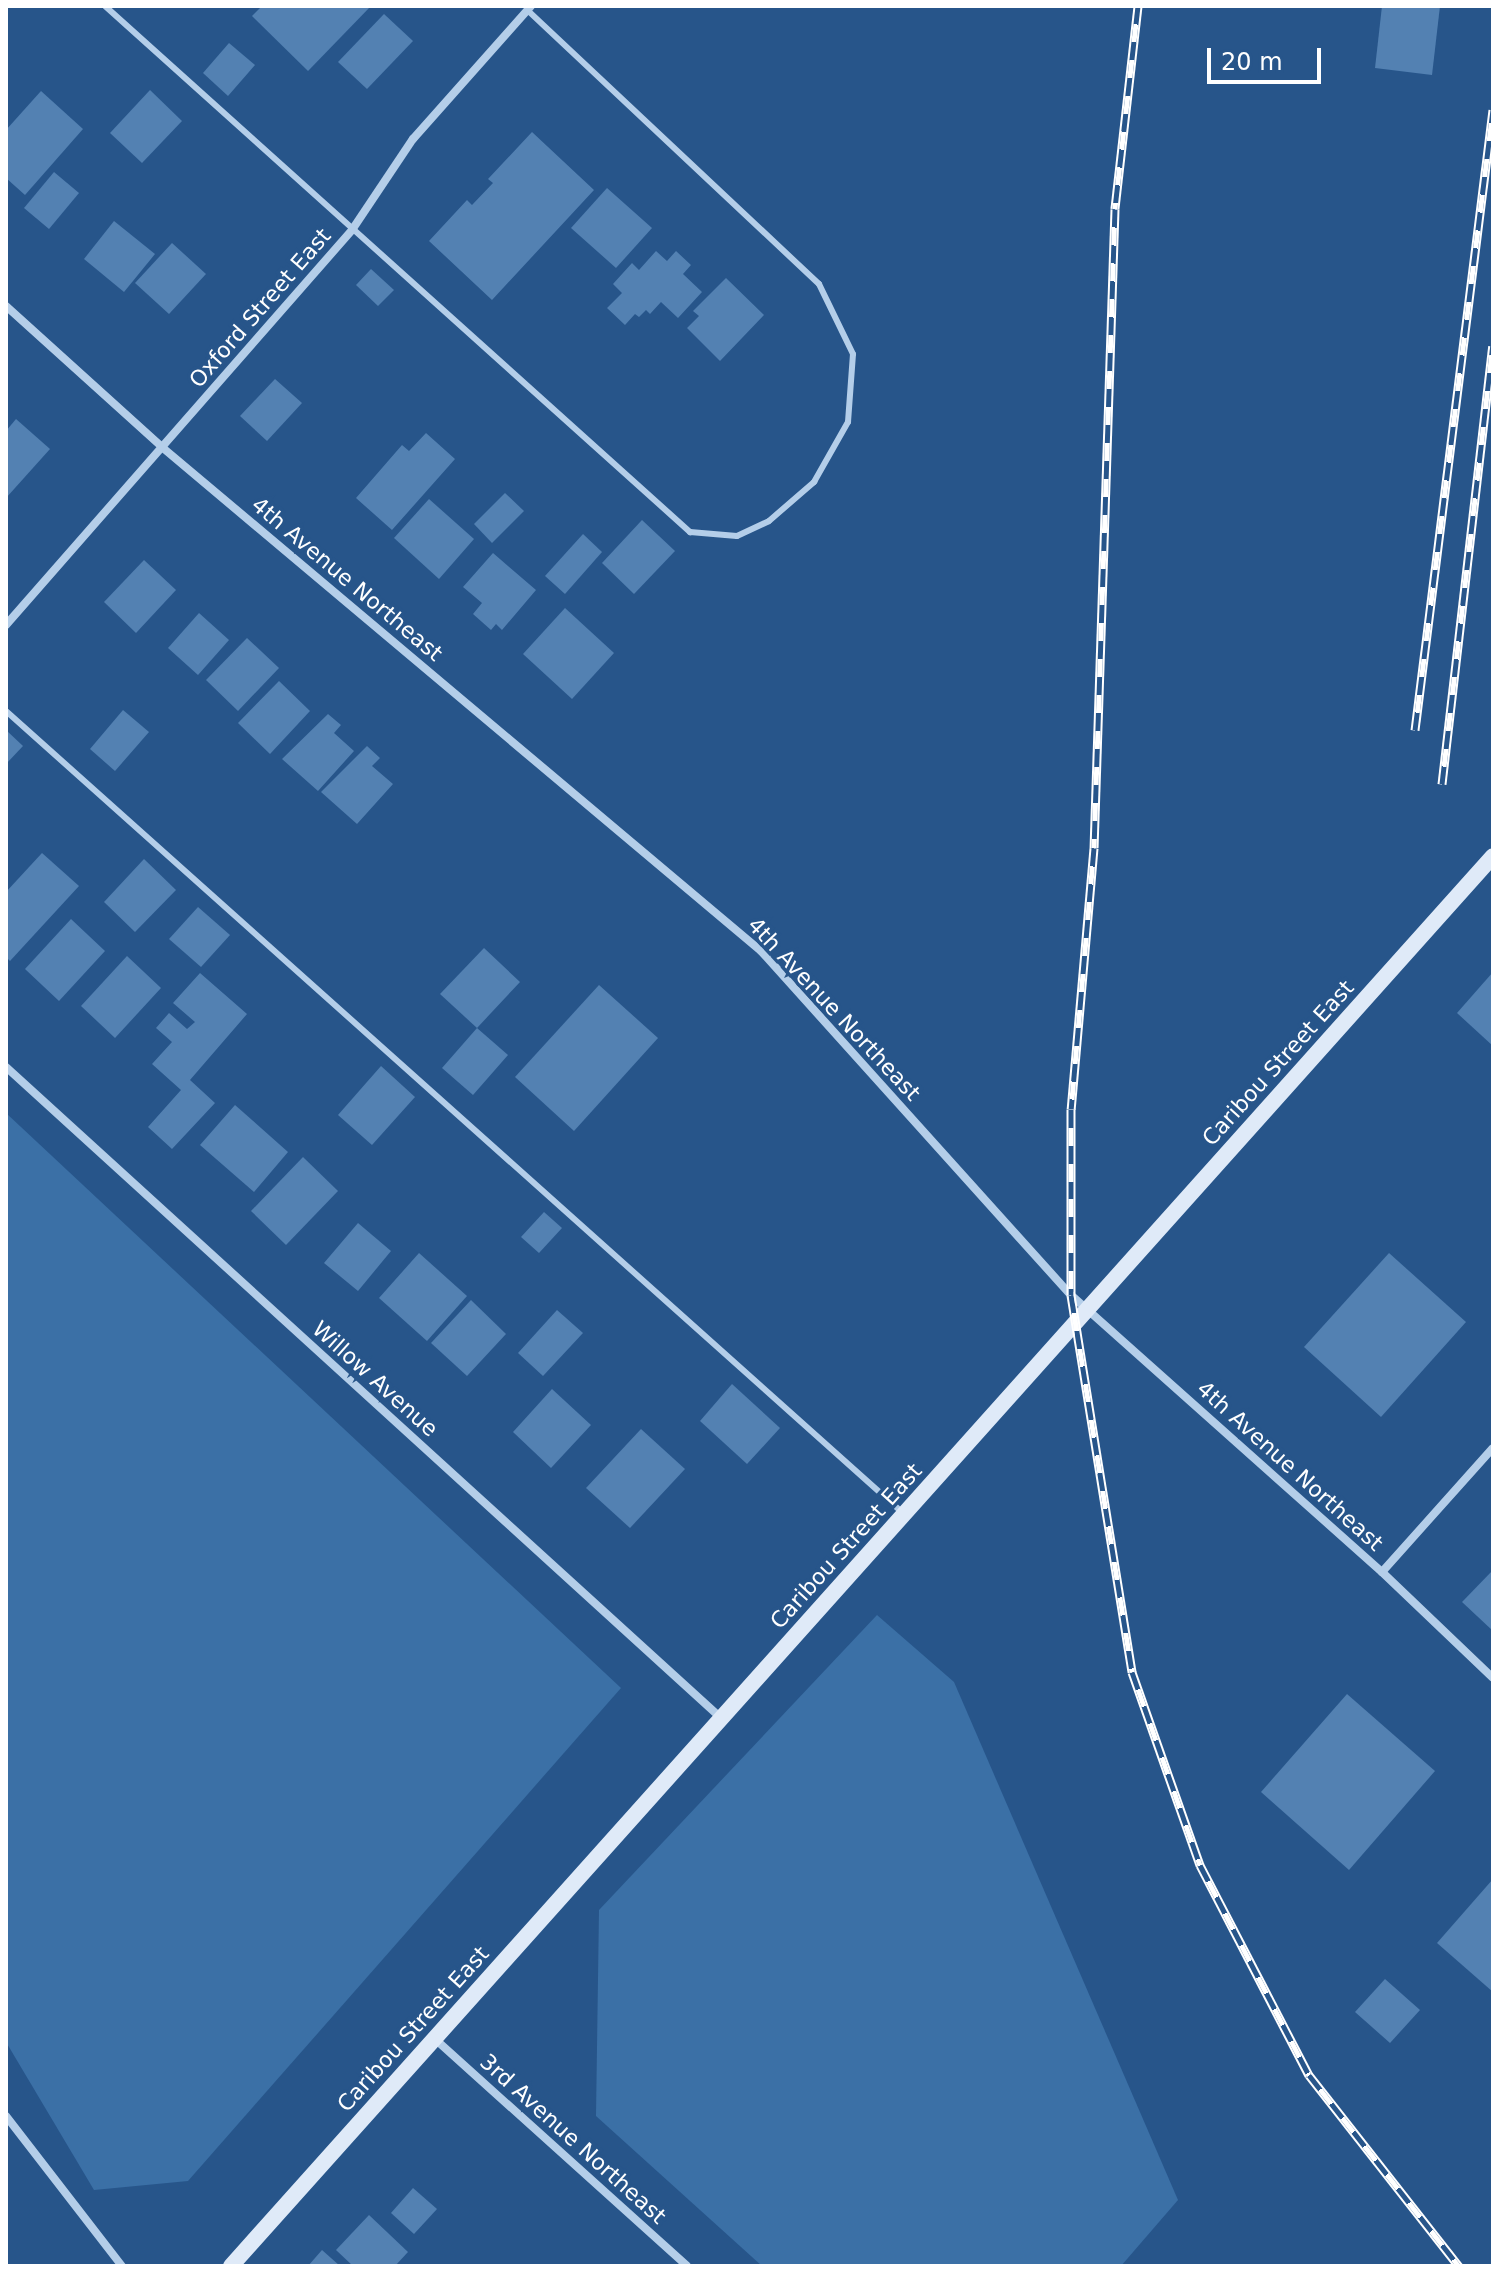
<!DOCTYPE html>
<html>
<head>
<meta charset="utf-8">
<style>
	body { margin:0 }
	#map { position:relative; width:1499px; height:2272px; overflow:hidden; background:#27558a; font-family:"DejaVu Sans",sans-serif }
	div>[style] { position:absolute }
	.green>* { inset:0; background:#3b70a6 }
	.building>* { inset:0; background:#5381b2 }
	.lane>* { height:6px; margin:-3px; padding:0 3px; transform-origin:3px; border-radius:3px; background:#b4cee9 }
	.street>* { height:8px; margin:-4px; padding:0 4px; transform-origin:4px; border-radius:4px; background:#b4cee9 }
	.secondary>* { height:16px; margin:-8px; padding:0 8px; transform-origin:8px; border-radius:8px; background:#dfeaf8 }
	.rail>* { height:9px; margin-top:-4.5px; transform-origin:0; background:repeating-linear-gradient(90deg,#27558a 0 18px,#fff 0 36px); box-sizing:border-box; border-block:2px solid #fff }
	span { translate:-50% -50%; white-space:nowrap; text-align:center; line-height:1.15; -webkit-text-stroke:7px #27558a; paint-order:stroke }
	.street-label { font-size:22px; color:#fff }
	.frame { position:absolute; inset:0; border:8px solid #fff; pointer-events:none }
	.scale { position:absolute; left:1207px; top:48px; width:114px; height:36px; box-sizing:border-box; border:4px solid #fff; border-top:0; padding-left:10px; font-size:24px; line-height:28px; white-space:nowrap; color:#fff; -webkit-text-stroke:6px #27558a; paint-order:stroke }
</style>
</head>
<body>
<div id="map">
	<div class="green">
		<div style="clip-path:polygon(6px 1113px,621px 1688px,188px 2181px,94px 2190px,6px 2042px)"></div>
		<div style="clip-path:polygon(877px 1615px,954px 1682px,1178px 2200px,1121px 2266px,762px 2266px,596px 2116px,599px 1910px)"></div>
	</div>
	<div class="building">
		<div style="clip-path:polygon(262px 6px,371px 6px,308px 71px,252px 16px)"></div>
		<div style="clip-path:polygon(1382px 6px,1440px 6px,1432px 75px,1375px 68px)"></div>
		<div style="clip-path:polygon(384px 14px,413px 41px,367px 89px,338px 62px)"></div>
		<div style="clip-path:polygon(229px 43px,255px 65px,228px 96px,203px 73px)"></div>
		<div style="clip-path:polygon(150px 90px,182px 121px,142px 163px,110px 133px)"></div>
		<div style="clip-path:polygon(41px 91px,83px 129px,25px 195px,6px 178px,6px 130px)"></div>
		<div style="clip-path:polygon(532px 132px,594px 190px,492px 300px,429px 241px,467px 200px,472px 205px,493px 183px,488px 179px)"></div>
		<div style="clip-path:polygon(54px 172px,79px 193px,49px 229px,24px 208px)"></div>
		<div style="clip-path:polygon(607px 188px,652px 228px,616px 268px,571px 228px)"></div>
		<div style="clip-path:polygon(114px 221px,155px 254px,124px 292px,84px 259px)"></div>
		<div style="clip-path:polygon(172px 243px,206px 274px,169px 314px,135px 283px)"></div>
		<div style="clip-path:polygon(656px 251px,667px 261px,676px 251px,691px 265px,683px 274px,702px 292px,678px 318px,661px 302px,650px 314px,646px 310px,639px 317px,635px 314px,625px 325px,607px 308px,622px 293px,613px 284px,632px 263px,639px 270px)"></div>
		<div style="clip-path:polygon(371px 269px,394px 290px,378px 306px,356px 285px)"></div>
		<div style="clip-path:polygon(726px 278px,764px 315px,720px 361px,687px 328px,699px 316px,693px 311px)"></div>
		<div style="clip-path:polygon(275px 379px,302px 403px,267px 441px,240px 416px)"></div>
		<div style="clip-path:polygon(16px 419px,50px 449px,6px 498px,6px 431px)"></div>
		<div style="clip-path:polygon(426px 433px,455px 459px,392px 530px,356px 498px,402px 445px,409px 451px)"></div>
		<div style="clip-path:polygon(505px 493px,524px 511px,492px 543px,474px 524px)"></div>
		<div style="clip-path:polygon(429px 499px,474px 539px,439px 579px,394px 538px)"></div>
		<div style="clip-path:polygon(642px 520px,675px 551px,634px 594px,602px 563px)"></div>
		<div style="clip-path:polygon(583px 534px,602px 552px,565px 594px,545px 576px)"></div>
		<div style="clip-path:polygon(493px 553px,536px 590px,502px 630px,496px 624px,491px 630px,473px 614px,482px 603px,463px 587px)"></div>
		<div style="clip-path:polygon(144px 560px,176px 590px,136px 633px,104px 602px)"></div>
		<div style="clip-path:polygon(565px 608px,614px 653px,572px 699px,523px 654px)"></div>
		<div style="clip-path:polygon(199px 613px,229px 640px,198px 675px,168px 648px)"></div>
		<div style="clip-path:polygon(247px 638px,279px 668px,238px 711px,206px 680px)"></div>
		<div style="clip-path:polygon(279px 681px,310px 711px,270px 754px,238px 723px)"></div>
		<div style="clip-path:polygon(123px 710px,149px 732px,115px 771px,90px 749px)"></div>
		<div style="clip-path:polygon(328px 714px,341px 725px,334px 733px,354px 751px,318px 791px,282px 759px)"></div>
		<div style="clip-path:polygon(6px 730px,23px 746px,6px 764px)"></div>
		<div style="clip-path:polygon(367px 746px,380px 758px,372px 766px,393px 784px,357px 824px,321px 792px)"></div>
		<div style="clip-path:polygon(42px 853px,79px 886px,10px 961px,6px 957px,6px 892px)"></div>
		<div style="clip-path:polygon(144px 859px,176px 890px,135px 932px,104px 902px)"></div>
		<div style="clip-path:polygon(198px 907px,230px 935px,201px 967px,169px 939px)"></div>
		<div style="clip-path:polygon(71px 919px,105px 951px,59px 1001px,25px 969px)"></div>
		<div style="clip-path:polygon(484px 948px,520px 982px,477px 1028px,440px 994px)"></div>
		<div style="clip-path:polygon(127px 956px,161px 988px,115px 1038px,81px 1006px)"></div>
		<div style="clip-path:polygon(1493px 972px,1493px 1046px,1457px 1013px)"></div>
		<div style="clip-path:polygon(200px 973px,247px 1014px,190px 1080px,215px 1103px,172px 1149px,148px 1127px,181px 1090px,152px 1064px,172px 1042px,156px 1028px,169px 1013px,187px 1029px,195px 1022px,173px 1003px)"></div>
		<div style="clip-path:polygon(599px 985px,658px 1038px,574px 1131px,515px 1077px)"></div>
		<div style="clip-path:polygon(477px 1028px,508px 1055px,473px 1095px,442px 1068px)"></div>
		<div style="clip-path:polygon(381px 1066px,415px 1097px,372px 1145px,338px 1115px)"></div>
		<div style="clip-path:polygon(235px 1105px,288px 1152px,254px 1192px,200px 1145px)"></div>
		<div style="clip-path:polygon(303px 1157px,338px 1191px,286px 1245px,251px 1211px)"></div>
		<div style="clip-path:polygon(544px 1212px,562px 1228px,539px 1253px,521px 1237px)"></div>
		<div style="clip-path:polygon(358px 1223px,391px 1251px,358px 1291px,324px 1263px)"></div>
		<div style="clip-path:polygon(419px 1253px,467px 1296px,427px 1341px,379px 1298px)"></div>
		<div style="clip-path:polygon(1389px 1253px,1466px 1322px,1381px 1417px,1304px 1347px)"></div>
		<div style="clip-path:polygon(471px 1300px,506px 1334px,467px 1376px,431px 1343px)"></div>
		<div style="clip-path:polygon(557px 1310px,583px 1333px,543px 1376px,518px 1353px)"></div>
		<div style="clip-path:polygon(732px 1384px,780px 1428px,747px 1464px,700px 1421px)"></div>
		<div style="clip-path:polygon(552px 1389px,591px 1425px,551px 1468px,513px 1432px)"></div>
		<div style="clip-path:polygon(641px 1429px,685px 1469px,630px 1528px,586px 1488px)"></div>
		<div style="clip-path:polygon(1493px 1570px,1493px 1631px,1462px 1602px)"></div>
		<div style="clip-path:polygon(1347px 1694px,1435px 1771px,1349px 1870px,1261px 1792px)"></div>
		<div style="clip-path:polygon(1493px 1879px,1493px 1992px,1437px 1943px)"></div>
		<div style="clip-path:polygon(1385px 1979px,1420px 2010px,1390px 2043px,1355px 2012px)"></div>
		<div style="clip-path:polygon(413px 2188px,437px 2209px,414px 2234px,391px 2213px)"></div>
		<div style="clip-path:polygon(369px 2215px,408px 2252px,395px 2266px,353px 2266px,336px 2250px)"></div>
		<div style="clip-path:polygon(322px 2250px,340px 2266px,308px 2266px)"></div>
	</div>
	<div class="lane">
		<div style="left:105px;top:6px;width:787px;rotate:41.96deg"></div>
		<div style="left:690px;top:532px;width:47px;rotate:4.9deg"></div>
		<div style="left:737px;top:536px;width:35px;rotate:-25deg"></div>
		<div style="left:769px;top:521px;width:60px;rotate:-40.9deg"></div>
		<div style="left:814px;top:482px;width:69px;rotate:-60.5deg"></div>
		<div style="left:848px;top:422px;width:68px;rotate:-85.8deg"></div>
		<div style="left:853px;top:354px;width:78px;rotate:-115.9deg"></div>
		<div style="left:819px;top:284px;width:400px;rotate:-136.8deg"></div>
		<div style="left:6px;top:711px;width:1205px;rotate:41.8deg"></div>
	</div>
	<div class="street">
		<div style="left:6px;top:306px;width:212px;rotate:42.1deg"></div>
		<div style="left:163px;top:448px;width:781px;rotate:40.07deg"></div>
		<div style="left:761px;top:951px;width:463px;rotate:48deg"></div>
		<div style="left:1071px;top:1295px;width:416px;rotate:41.7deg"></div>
		<div style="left:1382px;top:1572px;width:153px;rotate:43.7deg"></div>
		<div style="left:6px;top:625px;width:525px;rotate:-48.78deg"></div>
		<div style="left:352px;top:230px;width:110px;rotate:-56.2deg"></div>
		<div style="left:413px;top:139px;width:178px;rotate:-48.4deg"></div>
		<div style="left:6px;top:1067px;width:967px;rotate:42.32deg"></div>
		<div style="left:1382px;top:1572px;width:166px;rotate:-48.2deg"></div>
		<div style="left:435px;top:2039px;width:339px;rotate:42deg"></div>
		<div style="left:6px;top:2116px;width:190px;rotate:52.3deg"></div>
	</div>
	<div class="secondary">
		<div style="left:231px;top:2266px;width:1892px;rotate:-48.17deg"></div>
	</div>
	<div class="rail">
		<div style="left:1138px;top:6px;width:204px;rotate:96.5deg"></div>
		<div style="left:1115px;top:209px;width:639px;rotate:91.88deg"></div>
		<div style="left:1094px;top:848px;width:262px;rotate:95deg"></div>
		<div style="left:1071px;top:1109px;width:186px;rotate:90deg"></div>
		<div style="left:1071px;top:1295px;width:382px;rotate:80.8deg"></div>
		<div style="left:1132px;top:1672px;width:205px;rotate:70.6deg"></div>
		<div style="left:1200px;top:1865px;width:237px;rotate:62.6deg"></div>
		<div style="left:1309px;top:2075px;width:243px;rotate:51.9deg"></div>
		<div style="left:1415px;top:730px;width:625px;rotate:-82.83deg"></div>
		<div style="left:1442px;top:784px;width:441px;rotate:-83.4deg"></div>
	</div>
	<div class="street-label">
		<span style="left:260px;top:308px;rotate:-49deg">Oxford Street East</span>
		<span style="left:347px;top:579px;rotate:40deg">4th Avenue Northeast</span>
		<span style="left:834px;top:1009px;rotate:47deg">4th Avenue Northeast</span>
		<span style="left:1278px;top:1063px;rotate:-48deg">Caribou Street East</span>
		<span style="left:375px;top:1379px;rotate:42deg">Willow Avenue</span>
		<span style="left:1290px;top:1466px;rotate:42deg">4th Avenue Northeast</span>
		<span style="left:846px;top:1546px;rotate:-48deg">Caribou Street East</span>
		<span style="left:413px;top:2029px;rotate:-48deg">Caribou Street East</span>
		<span style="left:573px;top:2139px;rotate:42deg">3rd Avenue Northeast</span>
	</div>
	<div class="frame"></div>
	<div class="scale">20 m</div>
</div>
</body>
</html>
